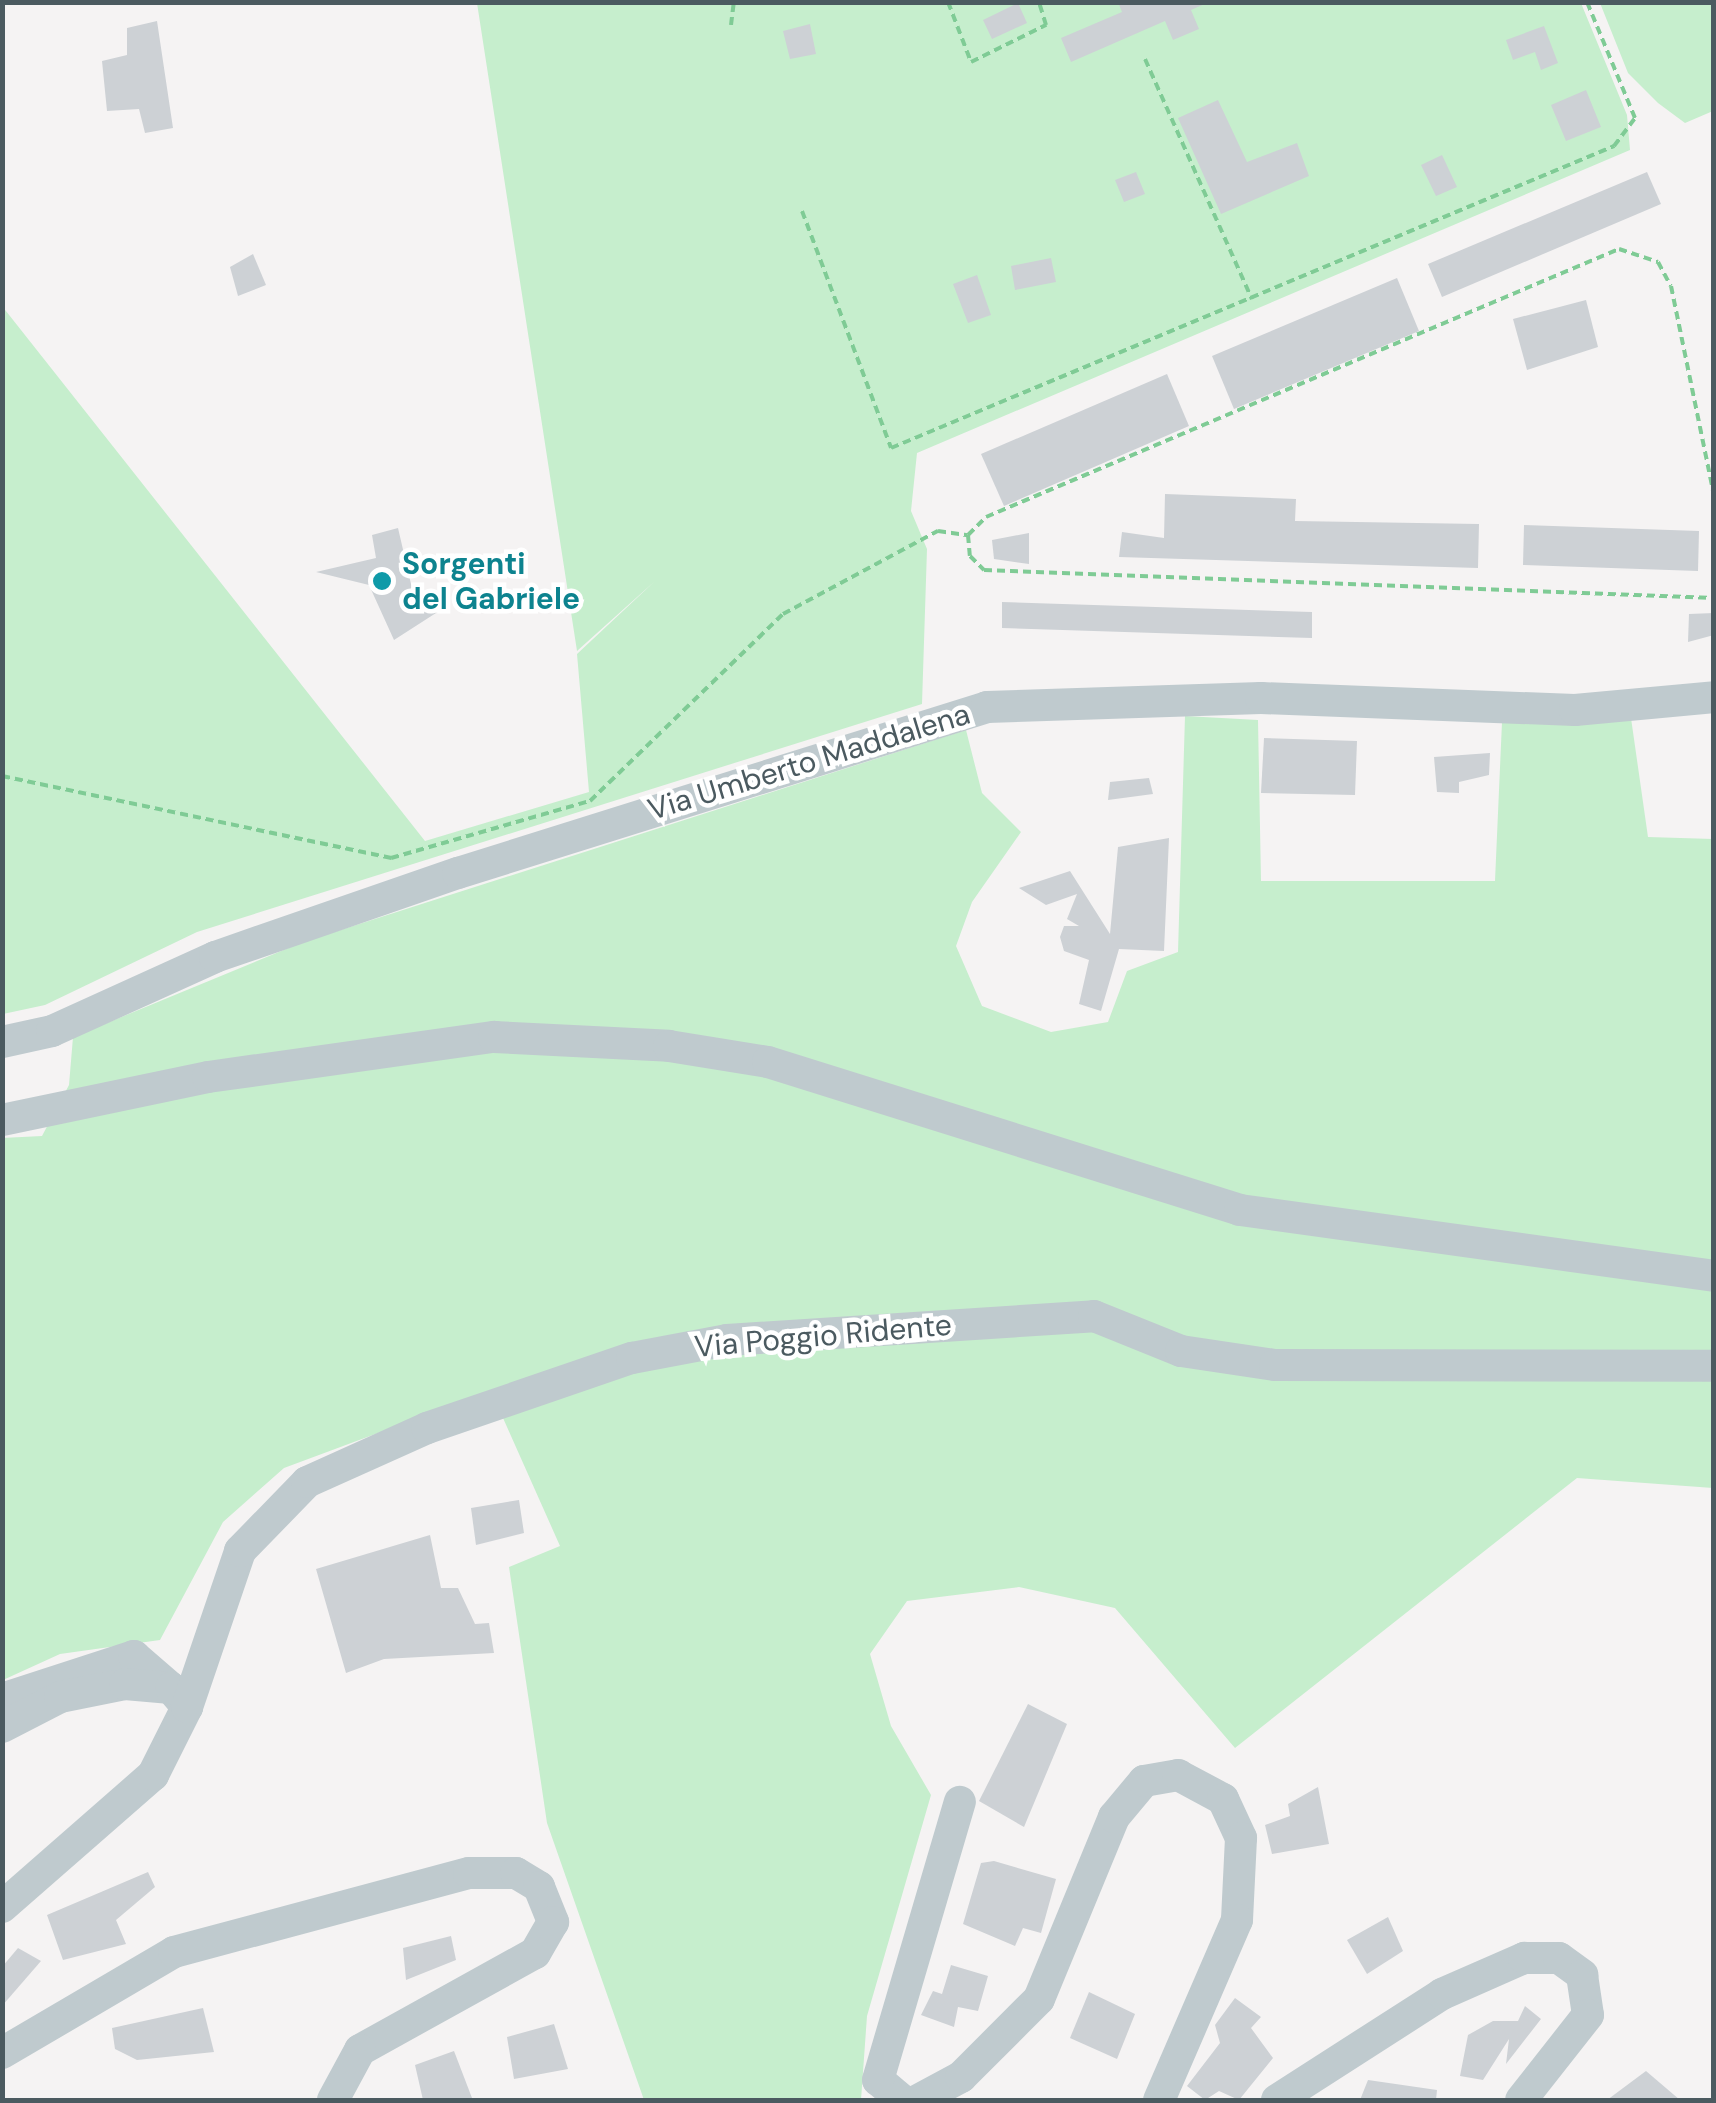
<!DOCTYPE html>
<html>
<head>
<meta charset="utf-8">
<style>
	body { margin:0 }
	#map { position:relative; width:1716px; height:2103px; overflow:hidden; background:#f5f3f3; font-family:"DM Sans",sans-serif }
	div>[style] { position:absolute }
	.green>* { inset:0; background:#c6eecd }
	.building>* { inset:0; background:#cdd1d5 }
	.path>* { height:4px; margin-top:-2px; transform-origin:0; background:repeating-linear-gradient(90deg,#7fcb95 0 8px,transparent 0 13px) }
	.minor>* { height:32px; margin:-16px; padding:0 16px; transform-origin:16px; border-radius:16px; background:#bfcace }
	.dots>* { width:28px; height:28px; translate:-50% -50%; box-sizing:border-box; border:5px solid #fff; border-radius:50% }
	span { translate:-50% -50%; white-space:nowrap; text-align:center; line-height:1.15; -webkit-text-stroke:9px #fff; paint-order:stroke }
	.culture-label { font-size:30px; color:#0d838f; font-weight:700 }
	.left { translate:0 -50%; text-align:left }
	.street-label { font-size:30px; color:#4b5a60 }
	.frame { position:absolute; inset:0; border:5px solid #4b5a60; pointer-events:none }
</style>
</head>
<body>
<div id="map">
	<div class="green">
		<div style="clip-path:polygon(477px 3px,1581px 3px,1627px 115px,1630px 150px,917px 453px,911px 511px,927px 549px,922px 704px,197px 932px,45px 1005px,3px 1014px,2px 306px,425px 841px,589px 792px,577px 654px,655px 581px,577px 651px)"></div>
		<div style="clip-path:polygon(1600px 3px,1713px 3px,1713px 111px,1685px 123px,1658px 103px,1628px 73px)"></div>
		<div style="clip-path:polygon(1185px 716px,1258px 720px,1261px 881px,1495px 881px,1502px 722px,1631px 718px,1648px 837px,1713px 839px,1713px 1488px,1577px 1478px,1235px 1748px,1115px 1608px,1019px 1587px,907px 1601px,870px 1654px,891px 1726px,931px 1795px,867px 2016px,861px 2100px,644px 2100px,547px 1823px,509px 1567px,560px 1546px,491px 1391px,284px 1468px,223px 1522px,160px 1640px,60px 1654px,3px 1680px,2px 1138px,42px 1136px,69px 1085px,73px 1037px,303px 942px,966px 730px,982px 793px,1021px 832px,972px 902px,956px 946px,982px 1006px,1051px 1032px,1108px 1022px,1127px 971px,1178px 952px)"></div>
	</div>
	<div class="building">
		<div style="clip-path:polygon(1118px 2px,1209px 2px,1191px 10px,1199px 29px,1173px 40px,1165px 21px,1071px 62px,1061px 38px,1122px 12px)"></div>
		<div style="clip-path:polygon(1018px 3px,1027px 23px,992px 39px,983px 20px)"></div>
		<div style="clip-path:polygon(157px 21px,173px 128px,145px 133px,139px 109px,107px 111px,102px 61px,127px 55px,127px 28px)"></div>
		<div style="clip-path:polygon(810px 24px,816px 54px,790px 59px,783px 31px)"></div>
		<div style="clip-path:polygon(1544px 26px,1558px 63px,1541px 70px,1535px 52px,1513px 60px,1506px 40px)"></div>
		<div style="clip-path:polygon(1586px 90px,1601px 127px,1566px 141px,1551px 105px)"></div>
		<div style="clip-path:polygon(1218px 100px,1247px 162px,1297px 143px,1309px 176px,1221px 214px,1178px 118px)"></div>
		<div style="clip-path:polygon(1442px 155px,1457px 187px,1436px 196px,1421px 165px)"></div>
		<div style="clip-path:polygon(1136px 172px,1145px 194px,1124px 202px,1115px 180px)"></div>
		<div style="clip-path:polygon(1647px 172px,1661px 204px,1442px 297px,1428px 264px)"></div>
		<div style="clip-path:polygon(253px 254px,266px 285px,238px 296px,230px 267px)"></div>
		<div style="clip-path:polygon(1051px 258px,1056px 282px,1015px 290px,1011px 266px)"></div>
		<div style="clip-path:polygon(977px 275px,991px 315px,968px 323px,953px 284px)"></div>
		<div style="clip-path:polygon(1397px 278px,1419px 331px,1234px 409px,1212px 356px)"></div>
		<div style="clip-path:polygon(1586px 300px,1598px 347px,1527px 370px,1513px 319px)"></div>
		<div style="clip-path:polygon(1167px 374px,1189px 426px,1004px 506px,981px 454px)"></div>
		<div style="clip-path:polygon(1165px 494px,1296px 499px,1295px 521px,1479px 524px,1478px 568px,1119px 557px,1122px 532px,1164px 538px)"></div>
		<div style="clip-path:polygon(1524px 525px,1699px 531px,1698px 571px,1523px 565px)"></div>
		<div style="clip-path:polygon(398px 528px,411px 584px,436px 613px,394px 640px,369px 585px,316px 572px,376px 558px,372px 535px)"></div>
		<div style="clip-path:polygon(1029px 533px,1029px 564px,994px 559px,992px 540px)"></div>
		<div style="clip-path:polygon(1002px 602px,1312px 612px,1312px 638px,1002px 628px)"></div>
		<div style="clip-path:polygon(1714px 613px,1714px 635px,1688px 642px,1689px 614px)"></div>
		<div style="clip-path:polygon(1264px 738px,1357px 741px,1355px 795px,1261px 793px)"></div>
		<div style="clip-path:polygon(1490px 753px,1489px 775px,1459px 782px,1459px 793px,1437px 792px,1434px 757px)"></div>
		<div style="clip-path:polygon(1149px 778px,1153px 794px,1108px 800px,1110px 782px)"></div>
		<div style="clip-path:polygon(1169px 838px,1164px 951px,1119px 949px,1101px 1011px,1079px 1004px,1089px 960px,1064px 951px,1060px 937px,1064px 926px,1079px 926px,1067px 919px,1077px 894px,1046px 905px,1019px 888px,1070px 871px,1110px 934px,1118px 847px)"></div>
		<div style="clip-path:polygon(519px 1500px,524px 1533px,476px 1545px,471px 1508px)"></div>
		<div style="clip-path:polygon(430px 1535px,441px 1588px,458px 1588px,475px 1624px,489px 1623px,494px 1653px,384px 1659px,346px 1673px,316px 1569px)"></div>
		<div style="clip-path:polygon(1028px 1704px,1067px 1724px,1024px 1827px,979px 1801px)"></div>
		<div style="clip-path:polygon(1318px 1787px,1329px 1844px,1272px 1854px,1265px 1825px,1290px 1816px,1288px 1804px)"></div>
		<div style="clip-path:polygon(994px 1861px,1056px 1879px,1041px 1933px,1023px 1928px,1015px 1946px,963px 1924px,981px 1863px)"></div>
		<div style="clip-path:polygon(148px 1872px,155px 1887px,116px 1920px,126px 1944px,63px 1960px,47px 1915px)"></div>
		<div style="clip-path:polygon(1388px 1917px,1403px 1951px,1367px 1974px,1347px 1940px)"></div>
		<div style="clip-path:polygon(451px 1936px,456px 1960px,406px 1980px,403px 1948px)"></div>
		<div style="clip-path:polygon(18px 1948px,41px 1961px,2px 2006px,2px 1967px)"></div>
		<div style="clip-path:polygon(951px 1965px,988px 1976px,978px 2011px,958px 2007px,954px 2027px,921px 2015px,933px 1991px,942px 1994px)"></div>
		<div style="clip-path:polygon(1089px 1992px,1135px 2014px,1117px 2059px,1070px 2038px)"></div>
		<div style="clip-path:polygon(1235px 1998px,1261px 2017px,1251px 2028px,1273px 2058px,1239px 2100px,1219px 2091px,1205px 2100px,1187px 2086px,1220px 2043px,1215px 2025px)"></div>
		<div style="clip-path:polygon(1525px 2006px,1541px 2019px,1506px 2064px,1509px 2039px,1483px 2080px,1460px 2076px,1468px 2035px,1493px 2021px,1518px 2021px)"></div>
		<div style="clip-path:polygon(203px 2008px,214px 2052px,137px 2060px,115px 2049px,112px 2028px)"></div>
		<div style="clip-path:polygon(554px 2024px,568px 2069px,514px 2079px,507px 2037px)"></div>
		<div style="clip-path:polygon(454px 2051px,472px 2098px,423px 2100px,415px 2065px)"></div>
		<div style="clip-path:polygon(1646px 2071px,1680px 2100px,1607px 2100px)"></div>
		<div style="clip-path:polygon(1368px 2080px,1437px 2090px,1436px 2100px,1360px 2100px)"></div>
	</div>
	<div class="path">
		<div style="left:948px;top:2px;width:64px;rotate:69deg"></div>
		<div style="left:971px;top:62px;width:84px;rotate:-26.3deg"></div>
		<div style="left:1046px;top:25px;width:24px;rotate:-107deg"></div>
		<div style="left:731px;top:25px;width:23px;rotate:-83deg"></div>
		<div style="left:1145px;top:59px;width:263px;rotate:66deg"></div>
		<div style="left:802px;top:211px;width:253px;rotate:69.4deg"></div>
		<div style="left:891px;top:448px;width:784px;rotate:-22.67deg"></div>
		<div style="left:1614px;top:146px;width:35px;rotate:-53deg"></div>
		<div style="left:1635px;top:118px;width:126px;rotate:-112.5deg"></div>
		<div style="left:968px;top:535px;width:25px;rotate:-45deg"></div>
		<div style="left:986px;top:517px;width:687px;rotate:-22.95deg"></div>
		<div style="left:1619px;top:249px;width:41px;rotate:18.4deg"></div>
		<div style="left:1658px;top:262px;width:27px;rotate:62deg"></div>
		<div style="left:1671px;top:286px;width:213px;rotate:78.4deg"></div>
		<div style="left:2px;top:776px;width:398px;rotate:11.9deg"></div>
		<div style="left:391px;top:858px;width:207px;rotate:-16deg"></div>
		<div style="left:590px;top:801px;width:269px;rotate:-44.1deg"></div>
		<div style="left:783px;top:614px;width:176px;rotate:-28.2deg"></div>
		<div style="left:938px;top:531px;width:30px;rotate:8deg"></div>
		<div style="left:968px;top:535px;width:21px;rotate:85deg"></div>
		<div style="left:970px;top:556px;width:20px;rotate:45deg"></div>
		<div style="left:984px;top:570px;width:731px;rotate:2.2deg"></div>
	</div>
	<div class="minor">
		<div style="left:2px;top:1042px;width:51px;rotate:-12.4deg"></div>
		<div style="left:52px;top:1031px;width:179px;rotate:-24.4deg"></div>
		<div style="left:215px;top:957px;width:257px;rotate:-19.1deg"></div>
		<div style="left:458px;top:873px;width:554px;rotate:-17.42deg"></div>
		<div style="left:987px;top:707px;width:274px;rotate:-1.9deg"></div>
		<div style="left:1261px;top:698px;width:314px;rotate:2.2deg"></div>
		<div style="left:1575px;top:710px;width:140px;rotate:-5.3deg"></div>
		<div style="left:2px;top:1120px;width:210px;rotate:-11.8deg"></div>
		<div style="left:208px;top:1077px;width:289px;rotate:-8deg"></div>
		<div style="left:494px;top:1037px;width:175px;rotate:2.9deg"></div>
		<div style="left:669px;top:1046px;width:100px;rotate:9.2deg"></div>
		<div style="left:768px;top:1062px;width:495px;rotate:17.4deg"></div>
		<div style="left:1240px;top:1210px;width:479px;rotate:7.9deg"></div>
		<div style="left:2px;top:1699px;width:139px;rotate:-18deg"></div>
		<div style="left:134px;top:1656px;width:49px;rotate:40.9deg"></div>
		<div style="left:2px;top:1727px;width:65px;rotate:-27.3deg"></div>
		<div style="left:60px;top:1697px;width:66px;rotate:-11.3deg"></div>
		<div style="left:125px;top:1684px;width:46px;rotate:5deg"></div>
		<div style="left:171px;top:1688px;width:25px;rotate:50deg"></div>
		<div style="left:2px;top:1907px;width:201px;rotate:-41.2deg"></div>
		<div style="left:153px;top:1775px;width:76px;rotate:-63.4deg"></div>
		<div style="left:187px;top:1707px;width:165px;rotate:-71.2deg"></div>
		<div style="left:240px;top:1551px;width:96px;rotate:-45.8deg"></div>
		<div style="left:307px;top:1482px;width:132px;rotate:-24.2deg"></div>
		<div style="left:427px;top:1428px;width:217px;rotate:-18.9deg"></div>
		<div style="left:632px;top:1358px;width:97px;rotate:-10.7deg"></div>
		<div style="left:727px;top:1340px;width:368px;rotate:-3.7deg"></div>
		<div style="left:1094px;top:1316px;width:94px;rotate:21.9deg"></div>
		<div style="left:1181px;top:1351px;width:95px;rotate:8.5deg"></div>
		<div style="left:1275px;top:1365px;width:439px;rotate:0.1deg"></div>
		<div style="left:2px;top:2053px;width:199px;rotate:-30.4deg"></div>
		<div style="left:174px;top:1952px;width:305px;rotate:-15deg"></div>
		<div style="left:469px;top:1873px;width:47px"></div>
		<div style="left:516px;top:1873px;width:27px;rotate:31deg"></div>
		<div style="left:539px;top:1887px;width:38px;rotate:68deg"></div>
		<div style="left:553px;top:1922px;width:36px;rotate:120deg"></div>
		<div style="left:535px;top:1953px;width:200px;rotate:151deg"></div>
		<div style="left:360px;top:2050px;width:57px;rotate:118.4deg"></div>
		<div style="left:902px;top:2100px;width:31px;rotate:-140deg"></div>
		<div style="left:878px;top:2080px;width:290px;rotate:-73.6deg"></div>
		<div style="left:918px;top:2100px;width:49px;rotate:-28.1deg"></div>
		<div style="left:961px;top:2077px;width:110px;rotate:-45deg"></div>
		<div style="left:1039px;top:1999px;width:197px;rotate:-67.6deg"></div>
		<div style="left:1114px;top:1817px;width:47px;rotate:-50.2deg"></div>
		<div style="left:1144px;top:1781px;width:35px;rotate:-10deg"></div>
		<div style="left:1178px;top:1775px;width:51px;rotate:28.1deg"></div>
		<div style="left:1223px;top:1799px;width:43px;rotate:65.2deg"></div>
		<div style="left:1241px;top:1838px;width:82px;rotate:92.8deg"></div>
		<div style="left:1237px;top:1920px;width:196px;rotate:113.4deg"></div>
		<div style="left:1277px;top:2100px;width:196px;rotate:-32.7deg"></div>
		<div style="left:1442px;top:1994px;width:90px;rotate:-23.7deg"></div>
		<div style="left:1524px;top:1958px;width:35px"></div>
		<div style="left:1559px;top:1958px;width:29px;rotate:36deg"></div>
		<div style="left:1582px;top:1975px;width:40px;rotate:81.5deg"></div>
		<div style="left:1588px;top:2015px;width:108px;rotate:128.2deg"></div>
	</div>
	<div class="dots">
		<div style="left:382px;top:581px;background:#0f9aa8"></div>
	</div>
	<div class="culture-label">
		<span class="left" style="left:402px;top:581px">Sorgenti<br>del Gabriele</span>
	</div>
	<div class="street-label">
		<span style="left:809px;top:762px;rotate:-17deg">Via Umberto Maddalena</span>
		<span style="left:823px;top:1336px;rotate:-5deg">Via Poggio Ridente</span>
	</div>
	<div class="frame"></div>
</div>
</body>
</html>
